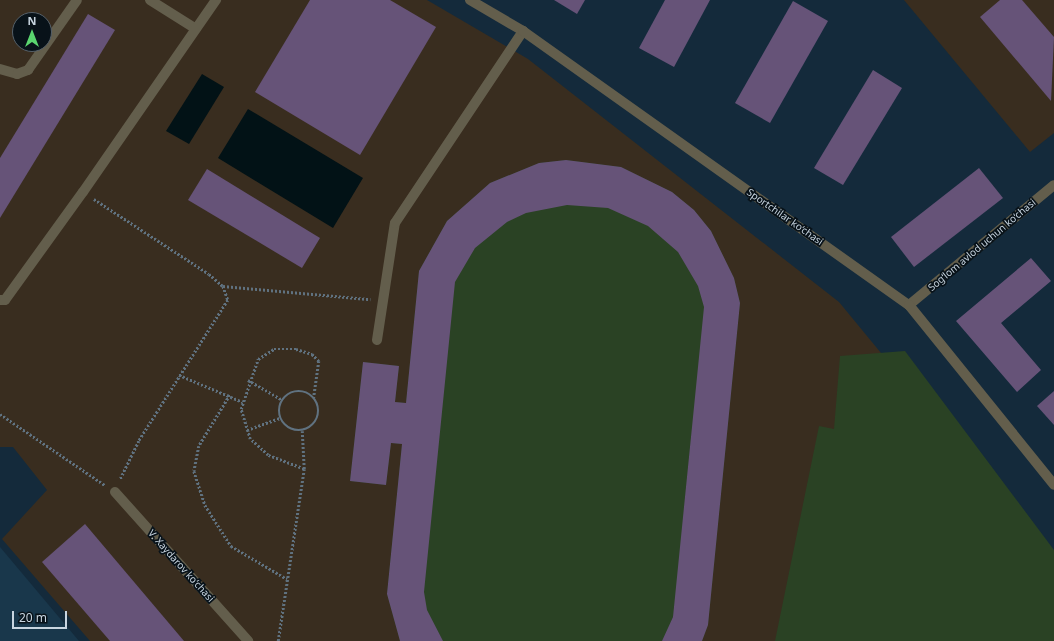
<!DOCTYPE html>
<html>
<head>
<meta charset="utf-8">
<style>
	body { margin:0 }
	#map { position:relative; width:1054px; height:641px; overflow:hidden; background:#142a3b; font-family:"Noto Sans",sans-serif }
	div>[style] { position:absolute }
	.built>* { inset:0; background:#19374b }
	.education>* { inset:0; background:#392d1f }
	.green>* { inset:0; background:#2a4224 }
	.water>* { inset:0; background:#021216 }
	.building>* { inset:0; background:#665378 }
	.path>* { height:2.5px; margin-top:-1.25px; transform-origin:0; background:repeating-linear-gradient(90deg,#607280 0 2px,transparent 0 4px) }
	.path>.ring { margin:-1.25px; padding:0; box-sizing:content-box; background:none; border:2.5px solid #607280; border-radius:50% }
	.service>* { height:10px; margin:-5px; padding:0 5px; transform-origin:5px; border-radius:5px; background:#635e4c }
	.minor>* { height:10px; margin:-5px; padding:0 5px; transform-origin:5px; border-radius:5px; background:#635e4c }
	.tertiary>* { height:10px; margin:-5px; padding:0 5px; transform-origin:5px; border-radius:5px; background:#635e4c }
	span { translate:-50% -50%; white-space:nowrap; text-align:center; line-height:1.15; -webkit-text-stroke:3.5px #081219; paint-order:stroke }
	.street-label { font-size:10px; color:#c8d5e0 }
	.north { position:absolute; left:12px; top:12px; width:40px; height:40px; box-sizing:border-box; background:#081219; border:1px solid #556069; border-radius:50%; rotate:0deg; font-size:11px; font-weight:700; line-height:16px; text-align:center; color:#c8d5e0 }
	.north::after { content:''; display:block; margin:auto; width:14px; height:18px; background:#5ad56f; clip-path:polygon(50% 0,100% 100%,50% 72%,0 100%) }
	.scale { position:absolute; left:12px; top:611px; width:55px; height:18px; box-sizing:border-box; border:2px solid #c8d5e0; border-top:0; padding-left:5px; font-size:12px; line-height:14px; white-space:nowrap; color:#c8d5e0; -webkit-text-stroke:3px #081219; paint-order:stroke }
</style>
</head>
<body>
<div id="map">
	<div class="built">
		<div style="clip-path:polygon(0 547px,79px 641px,0 641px)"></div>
	</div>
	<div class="education">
		<div style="clip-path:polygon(evenodd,0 0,427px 0,528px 59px,839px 302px,1054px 563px,1054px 641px,90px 641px,2px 539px,47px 490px,13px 447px,0 447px,0 0,20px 20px,44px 20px,44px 44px,20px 44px,20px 20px)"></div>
		<div style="clip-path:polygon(904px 0,1054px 0,1054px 133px,1030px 152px)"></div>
	</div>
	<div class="green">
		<div style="clip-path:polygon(566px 160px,621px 167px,672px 192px,694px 210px,711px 231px,734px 278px,740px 303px,708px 625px,702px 641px,400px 641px,387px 594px,402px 444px,391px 443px,386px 485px,350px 481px,363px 362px,399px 366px,395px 402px,406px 403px,419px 271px,447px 221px,490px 183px,539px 163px)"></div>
		<div style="clip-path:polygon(905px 351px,1054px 550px,1054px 641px,775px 641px,819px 426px,834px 429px,840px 356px)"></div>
	</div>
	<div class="water">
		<div style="clip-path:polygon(202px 74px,224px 87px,189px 144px,166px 131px)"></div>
		<div style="clip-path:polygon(248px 109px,363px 178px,333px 228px,218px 158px)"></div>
	</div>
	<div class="building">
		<div style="clip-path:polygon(310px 0,390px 0,436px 27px,360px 155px,255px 92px)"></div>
		<div style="clip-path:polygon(554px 0,585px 0,577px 14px)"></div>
		<div style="clip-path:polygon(665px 0,710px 0,674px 67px,639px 48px)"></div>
		<div style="clip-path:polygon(1000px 0,1022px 0,1054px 37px,1051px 101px,980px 17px)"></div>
		<div style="clip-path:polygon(793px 1px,828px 21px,770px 123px,735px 103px)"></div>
		<div style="clip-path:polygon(88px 14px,115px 30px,0 218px,0 158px)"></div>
		<div style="clip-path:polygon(873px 70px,902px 88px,843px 185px,814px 168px)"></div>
		<div style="clip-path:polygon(566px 160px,621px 167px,672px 192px,694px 210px,711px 231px,734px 278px,740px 303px,708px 625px,702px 641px,662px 641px,673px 617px,704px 307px,698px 286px,678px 252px,648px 226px,608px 208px,567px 205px,526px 213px,507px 222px,475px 248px,455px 282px,424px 592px,427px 610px,443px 641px,400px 641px,387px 594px,402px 444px,391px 443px,386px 485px,350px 481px,363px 362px,399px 366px,395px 402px,406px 403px,419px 271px,447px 221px,490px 183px,539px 163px)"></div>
		<div style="clip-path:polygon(979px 168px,1003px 198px,914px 267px,891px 237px)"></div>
		<div style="clip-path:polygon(207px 169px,320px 238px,302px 268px,188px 200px)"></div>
		<div style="clip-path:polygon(1031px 258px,1051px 281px,1001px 323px,1041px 370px,1017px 392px,956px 321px)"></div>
		<div style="clip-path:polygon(1054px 391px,1054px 425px,1037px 406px)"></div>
		<div style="clip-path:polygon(85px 524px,184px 641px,110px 641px,42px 562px)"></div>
	</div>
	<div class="path">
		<div style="left:94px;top:199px;width:137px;rotate:33.1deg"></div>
		<div style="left:209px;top:274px;width:18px;rotate:41deg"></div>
		<div style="left:223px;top:286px;width:15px;rotate:70deg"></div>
		<div style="left:228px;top:300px;width:167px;rotate:122.3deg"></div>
		<div style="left:139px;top:441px;width:43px;rotate:116deg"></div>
		<div style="left:223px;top:286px;width:148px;rotate:5.1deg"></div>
		<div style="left:179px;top:375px;width:69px;rotate:22.9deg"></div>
		<div style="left:248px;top:380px;width:39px;rotate:30deg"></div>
		<div class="ring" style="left:279px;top:391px;width:37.5px;height:37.5px"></div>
		<div style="left:230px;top:395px;width:60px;rotate:121.3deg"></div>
		<div style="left:199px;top:446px;width:25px;rotate:101deg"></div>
		<div style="left:194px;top:471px;width:36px;rotate:72deg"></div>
		<div style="left:205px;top:505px;width:49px;rotate:57.6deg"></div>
		<div style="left:231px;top:546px;width:65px;rotate:30.5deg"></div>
		<div style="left:0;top:414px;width:127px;rotate:34.1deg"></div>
		<div style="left:247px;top:430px;width:35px;rotate:-20deg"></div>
		<div style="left:304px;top:469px;width:39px;rotate:-159deg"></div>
		<div style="left:268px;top:455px;width:24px;rotate:-138deg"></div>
		<div style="left:250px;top:439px;width:31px;rotate:-107deg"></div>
		<div style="left:241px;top:409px;width:53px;rotate:-71.2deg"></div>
		<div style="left:258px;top:359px;width:19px;rotate:-32deg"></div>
		<div style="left:274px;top:349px;width:22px"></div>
		<div style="left:296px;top:349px;width:17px;rotate:17deg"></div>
		<div style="left:312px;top:354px;width:10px;rotate:45deg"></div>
		<div style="left:319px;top:361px;width:37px;rotate:98deg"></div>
		<div style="left:278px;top:641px;width:174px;rotate:-81.4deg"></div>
		<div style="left:304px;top:469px;width:38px;rotate:-93deg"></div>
	</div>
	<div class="service">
		<div style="left:150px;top:0;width:54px;rotate:32.2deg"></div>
		<div style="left:0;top:69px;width:18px;rotate:16deg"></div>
		<div style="left:17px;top:74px;width:12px;rotate:-20deg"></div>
		<div style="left:28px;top:70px;width:85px;rotate:-55deg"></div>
		<div style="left:0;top:300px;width:5px"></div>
		<div style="left:5px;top:300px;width:133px;rotate:-54.2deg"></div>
		<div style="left:83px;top:192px;width:234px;rotate:-55.3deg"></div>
		<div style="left:377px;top:340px;width:118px;rotate:-81.3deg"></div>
		<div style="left:395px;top:223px;width:231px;rotate:-56.3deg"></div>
	</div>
	<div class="minor">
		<div style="left:909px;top:305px;width:188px;rotate:-39.6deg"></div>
		<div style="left:115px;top:492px;width:200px;rotate:48.2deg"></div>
	</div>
	<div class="tertiary">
		<div style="left:470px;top:0;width:61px;rotate:30.3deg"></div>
		<div style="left:523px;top:31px;width:473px;rotate:35.4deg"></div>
		<div style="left:909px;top:305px;width:231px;rotate:51.1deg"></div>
	</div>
	<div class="street-label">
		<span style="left:785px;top:217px;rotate:35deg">Sportchilar ko‘chasi</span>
		<span style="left:982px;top:245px;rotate:-40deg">Sog‘lom avlod uchun ko‘chasi</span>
		<span style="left:181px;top:566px;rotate:48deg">V. Xaydarov ko‘chasi</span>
	</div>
	<div class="north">N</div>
	<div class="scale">20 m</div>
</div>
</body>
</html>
